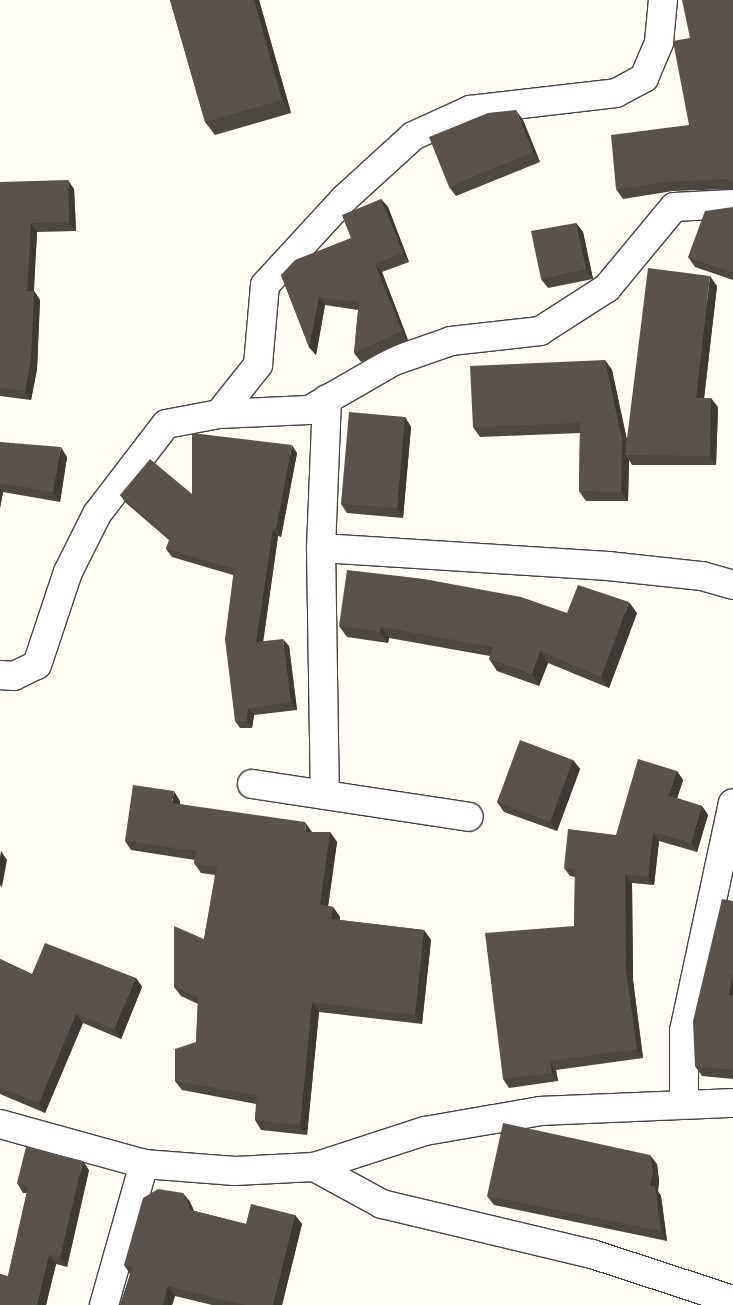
<!DOCTYPE html>
<html>
<head>
<meta charset="utf-8">
<style>
	body { margin:0 }
	#map { position:relative; width:733px; height:1305px; overflow:hidden; background:#fffdf5; font-family:"Playfair Display",serif }
	div>[style] { position:absolute }
	.roads { filter:drop-shadow(1px 0 #444) drop-shadow(-1px 0 #444) drop-shadow(0 1px #444) drop-shadow(0 -1px #444) }
	.street>* { height:28px; margin:-14px; padding:0 14px; transform-origin:14px; border-radius:14px; background:#fff }
	.wall>* { inset:0; background:#4d4742 }
	.shaded-wall>* { inset:0; background:#3f3936 }
	.building>* { inset:0; background:#5a524d }
	span { translate:-50% -50%; white-space:nowrap; text-align:center; line-height:1.15; -webkit-text-stroke:5px #fff; paint-order:stroke }
</style>
</head>
<body>
<div id="map">
	<div class="roads">
		<div class="street">
			<div style="left:327px;top:399px;width:149px;rotate:92.3deg"></div>
			<div style="left:321px;top:548px;width:288px;rotate:3.6deg"></div>
			<div style="left:608px;top:566px;width:95px;rotate:6.1deg"></div>
			<div style="left:702px;top:576px;width:32px;rotate:16deg"></div>
			<div style="left:219px;top:414px;width:63px;rotate:-51.5deg"></div>
			<div style="left:258px;top:365px;width:80px;rotate:-85deg"></div>
			<div style="left:265px;top:285px;width:117px;rotate:-47.4deg"></div>
			<div style="left:344px;top:199px;width:93px;rotate:-42.4deg"></div>
			<div style="left:413px;top:136px;width:63px;rotate:-24.5deg"></div>
			<div style="left:470px;top:110px;width:147px;rotate:-6.6deg"></div>
			<div style="left:616px;top:93px;width:32px;rotate:-28deg"></div>
			<div style="left:644px;top:78px;width:39px;rotate:-67deg"></div>
			<div style="left:659px;top:42px;width:42px;rotate:-84.6deg"></div>
			<div style="left:321px;top:548px;width:247px;rotate:89.1deg"></div>
			<div style="left:0;top:675px;width:14px;rotate:4deg"></div>
			<div style="left:14px;top:676px;width:25px;rotate:-26deg"></div>
			<div style="left:37px;top:665px;width:98px;rotate:-71.6deg"></div>
			<div style="left:68px;top:572px;width:65px;rotate:-63.4deg"></div>
			<div style="left:97px;top:514px;width:113px;rotate:-52.5deg"></div>
			<div style="left:166px;top:424px;width:54px;rotate:-10.7deg"></div>
			<div style="left:219px;top:414px;width:90px;rotate:-2.5deg"></div>
			<div style="left:309px;top:410px;width:98px;rotate:-30deg"></div>
			<div style="left:394px;top:361px;width:60px;rotate:-19.3deg"></div>
			<div style="left:451px;top:341px;width:90px;rotate:-6.4deg"></div>
			<div style="left:540px;top:331px;width:80px;rotate:-32.7deg"></div>
			<div style="left:607px;top:288px;width:105px;rotate:-50.4deg"></div>
			<div style="left:674px;top:207px;width:59px;rotate:-2.9deg"></div>
			<div style="left:252px;top:784px;width:219px;rotate:8.6deg"></div>
			<div style="left:684px;top:1103px;width:72px;rotate:-90deg"></div>
			<div style="left:684px;top:1031px;width:233px;rotate:-77.9deg"></div>
			<div style="left:0;top:1124px;width:149px;rotate:15.5deg"></div>
			<div style="left:144px;top:1164px;width:91px;rotate:4.4deg"></div>
			<div style="left:235px;top:1171px;width:79px;rotate:-2.9deg"></div>
			<div style="left:314px;top:1167px;width:117px;rotate:-18deg"></div>
			<div style="left:425px;top:1131px;width:118px;rotate:-9.8deg"></div>
			<div style="left:541px;top:1111px;width:192px;rotate:-2.4deg"></div>
			<div style="left:314px;top:1167px;width:77px;rotate:28.6deg"></div>
			<div style="left:382px;top:1204px;width:216px;rotate:13.4deg"></div>
			<div style="left:592px;top:1254px;width:148px;rotate:18.1deg"></div>
			<div style="left:104px;top:1305px;width:147px;rotate:-74.2deg"></div>
		</div>
	</div>
	<div class="wall">
		<div style="clip-path:polygon(170px 0,259px 0,291px 113px,215px 135px,205px 122px)"></div>
		<div style="clip-path:polygon(733px 0,733px 189px,673px 191px,623px 199px,616px 189px,689px 125px,690px 38px)"></div>
		<div style="clip-path:polygon(523px 120px,540px 162px,456px 196px,449px 187px)"></div>
		<div style="clip-path:polygon(0 182px,74px 189px,76px 231px,37px 232px,34px 291px,40px 300px,37px 369px,31px 400px,0 396px)"></div>
		<div style="clip-path:polygon(381px 199px,388px 207px,409px 262px,382px 272px,408px 340px,361px 362px,354px 353px,358px 310px,325px 305px,316px 355px,309px 347px,281px 275px,351px 238px)"></div>
		<div style="clip-path:polygon(733px 207px,733px 280px,695px 267px,688px 257px)"></div>
		<div style="clip-path:polygon(576px 223px,583px 232px,593px 279px,548px 288px,541px 279px)"></div>
		<div style="clip-path:polygon(717px 286px,704px 398px,718px 407px,716px 465px,632px 465px,629px 460px,628px 501px,586px 501px,579px 491px,580px 433px,480px 437px,473px 427px,605px 360px,612px 370px,627px 441px)"></div>
		<div style="clip-path:polygon(405px 417px,411px 427px,403px 518px,347px 513px,341px 504px)"></div>
		<div style="clip-path:polygon(0 442px,67px 457px,60px 502px,3px 492px,0 508px)"></div>
		<div style="clip-path:polygon(297px 453px,281px 537px,278px 536px,263px 641px,289px 646px,297px 710px,254px 715px,252px 728px,240px 728px,235px 721px,233px 575px,172px 557px,166px 549px,169px 540px,126px 503px,120px 495px,192px 494px)"></div>
		<div style="clip-path:polygon(567px 613px,637px 613px,609px 688px,548px 663px,539px 686px,497px 671px,489px 659px,490px 656px,389px 638px,388px 643px,347px 637px,339px 626px)"></div>
		<div style="clip-path:polygon(573px 760px,580px 769px,557px 831px,504px 812px,497px 802px)"></div>
		<div style="clip-path:polygon(677px 771px,683px 780px,677px 798px,702px 806px,708px 815px,697px 852px,659px 841px,654px 885px,632px 883px,633px 980px,643px 1058px,556px 1070px,558px 1081px,509px 1088px,503px 1079px,574px 926px,575px 877px,570px 876px,564px 868px,616px 835px)"></div>
		<div style="clip-path:polygon(180px 801px,180px 804px,312px 832px,330px 832px,337px 842px,328px 906px,333px 907px,340px 917px,340px 920px,424px 930px,431px 940px,422px 1024px,319px 1012px,307px 1135px,261px 1130px,255px 1120px,256px 1104px,182px 1090px,175px 1081px,196px 1042px,198px 1004px,181px 996px,174px 987px,204px 939px,215px 875px,201px 873px,194px 863px,195px 860px,131px 850px,125px 841px)"></div>
		<div style="clip-path:polygon(733px 901px,733px 1079px,702px 1076px,695px 1066px)"></div>
		<div style="clip-path:polygon(0 959px,32px 974px,136px 978px,142px 987px,121px 1039px,83px 1023px,45px 1113px,0 1094px)"></div>
		<div style="clip-path:polygon(657px 1164px,659px 1181px,658px 1191px,661px 1196px,667px 1241px,494px 1205px,487px 1196px)"></div>
		<div style="clip-path:polygon(89px 1170px,67px 1267px,56px 1264px,46px 1305px,0 1305px,8px 1276px,27px 1193px,23px 1193px,17px 1183px)"></div>
		<div style="clip-path:polygon(183px 1193px,190px 1202px,194px 1211px,246px 1224px,295px 1215px,302px 1224px,282px 1305px,212px 1305px,175px 1296px,172px 1305px,120px 1305px,130px 1274px,124px 1265px)"></div>
	</div>
	<div class="shaded-wall">
		<div style="clip-path:polygon(254px 0,259px 0,291px 113px,282px 100px)"></div>
		<div style="clip-path:polygon(516px 110px,523px 120px,540px 162px,533px 152px)"></div>
		<div style="clip-path:polygon(68px 180px,74px 189px,76px 231px,69px 222px)"></div>
		<div style="clip-path:polygon(381px 199px,388px 207px,409px 262px,403px 253px)"></div>
		<div style="clip-path:polygon(31px 223px,37px 232px,33px 300px,27px 291px)"></div>
		<div style="clip-path:polygon(576px 223px,583px 232px,593px 279px,586px 269px)"></div>
		<div style="clip-path:polygon(375px 264px,382px 272px,408px 340px,402px 331px)"></div>
		<div style="clip-path:polygon(710px 276px,717px 286px,703px 407px,696px 398px)"></div>
		<div style="clip-path:polygon(34px 291px,40px 300px,37px 369px,31px 400px,25px 391px)"></div>
		<div style="clip-path:polygon(319px 297px,325px 305px,316px 355px,309px 347px)"></div>
		<div style="clip-path:polygon(605px 360px,612px 370px,629px 449px,625px 455px,629px 460px,628px 501px,621px 492px)"></div>
		<div style="clip-path:polygon(711px 398px,718px 407px,716px 465px,710px 456px)"></div>
		<div style="clip-path:polygon(405px 417px,411px 427px,403px 518px,397px 508px)"></div>
		<div style="clip-path:polygon(292px 445px,297px 453px,281px 537px,276px 529px)"></div>
		<div style="clip-path:polygon(61px 447px,67px 457px,60px 502px,53px 492px)"></div>
		<div style="clip-path:polygon(0 488px,3px 492px,0 508px)"></div>
		<div style="clip-path:polygon(273px 529px,278px 536px,262px 650px,256px 642px)"></div>
		<div style="clip-path:polygon(629px 602px,637px 613px,609px 688px,601px 677px)"></div>
		<div style="clip-path:polygon(381px 627px,389px 638px,388px 643px,380px 632px)"></div>
		<div style="clip-path:polygon(283px 639px,289px 646px,297px 710px,291px 702px)"></div>
		<div style="clip-path:polygon(540px 651px,548px 663px,539px 686px,532px 674px)"></div>
		<div style="clip-path:polygon(248px 708px,254px 715px,252px 728px,247px 721px)"></div>
		<div style="clip-path:polygon(573px 760px,580px 769px,557px 831px,550px 822px)"></div>
		<div style="clip-path:polygon(677px 771px,683px 780px,675px 805px,669px 796px)"></div>
		<div style="clip-path:polygon(174px 791px,180px 801px,179px 813px,172px 803px)"></div>
		<div style="clip-path:polygon(702px 806px,708px 815px,697px 852px,691px 843px)"></div>
		<div style="clip-path:polygon(305px 822px,312px 832px,306px 832px)"></div>
		<div style="clip-path:polygon(330px 832px,337px 842px,327px 914px,320px 904px)"></div>
		<div style="clip-path:polygon(653px 832px,659px 841px,654px 885px,648px 877px)"></div>
		<div style="clip-path:polygon(1px 851px,7px 860px,2px 887px,0 885px,0 857px)"></div>
		<div style="clip-path:polygon(625px 874px,632px 883px,633px 980px,643px 1058px,637px 1049px,626px 971px)"></div>
		<div style="clip-path:polygon(333px 907px,340px 917px,338px 929px,331px 919px)"></div>
		<div style="clip-path:polygon(424px 930px,431px 940px,422px 1024px,415px 1015px)"></div>
		<div style="clip-path:polygon(733px 971px,733px 1000px,729px 995px)"></div>
		<div style="clip-path:polygon(136px 978px,142px 987px,121px 1039px,114px 1029px)"></div>
		<div style="clip-path:polygon(312px 1002px,319px 1012px,307px 1135px,300px 1125px)"></div>
		<div style="clip-path:polygon(76px 1014px,83px 1023px,45px 1113px,39px 1103px)"></div>
		<div style="clip-path:polygon(550px 1061px,556px 1070px,558px 1081px,552px 1073px)"></div>
		<div style="clip-path:polygon(650px 1155px,657px 1164px,659px 1181px,658px 1191px,661px 1196px,667px 1241px,661px 1231px,650px 1186px)"></div>
		<div style="clip-path:polygon(83px 1161px,89px 1170px,67px 1267px,60px 1257px)"></div>
		<div style="clip-path:polygon(183px 1193px,190px 1202px,198px 1220px,191px 1210px)"></div>
		<div style="clip-path:polygon(295px 1215px,302px 1224px,282px 1305px,273px 1305px)"></div>
		<div style="clip-path:polygon(49px 1255px,56px 1264px,46px 1305px,37px 1305px)"></div>
		<div style="clip-path:polygon(168px 1286px,175px 1296px,172px 1305px,163px 1305px)"></div>
	</div>
	<div class="building">
		<div style="clip-path:polygon(170px 0,254px 0,282px 100px,205px 122px)"></div>
		<div style="clip-path:polygon(682px 0,733px 0,733px 182px,725px 179px,666px 182px,616px 189px,611px 135px,689px 125px,673px 41px,690px 38px)"></div>
		<div style="clip-path:polygon(516px 110px,533px 152px,449px 187px,429px 137px,488px 113px)"></div>
		<div style="clip-path:polygon(68px 180px,69px 222px,31px 223px,27px 291px,34px 291px,31px 360px,25px 391px,0 388px,0 182px)"></div>
		<div style="clip-path:polygon(381px 199px,403px 253px,375px 264px,402px 331px,354px 353px,359px 302px,319px 297px,309px 347px,281px 275px,295px 260px,351px 238px,342px 215px)"></div>
		<div style="clip-path:polygon(733px 207px,733px 273px,688px 257px,705px 211px)"></div>
		<div style="clip-path:polygon(576px 223px,586px 269px,541px 279px,531px 231px)"></div>
		<div style="clip-path:polygon(648px 268px,710px 276px,696px 398px,711px 398px,710px 456px,625px 455px)"></div>
		<div style="clip-path:polygon(605px 360px,622px 439px,621px 492px,579px 491px,580px 423px,473px 427px,470px 366px)"></div>
		<div style="clip-path:polygon(349px 412px,405px 417px,397px 508px,341px 504px)"></div>
		<div style="clip-path:polygon(192px 433px,292px 445px,276px 529px,273px 529px,256px 642px,283px 639px,291px 702px,248px 708px,247px 721px,235px 721px,225px 639px,234px 569px,166px 549px,170px 538px,120px 495px,150px 459px,192px 494px)"></div>
		<div style="clip-path:polygon(0 442px,61px 447px,53px 492px,0 483px)"></div>
		<div style="clip-path:polygon(347px 570px,424px 579px,521px 597px,567px 613px,578px 585px,629px 602px,601px 677px,540px 651px,532px 674px,489px 659px,493px 647px,381px 627px,380px 632px,339px 626px)"></div>
		<div style="clip-path:polygon(520px 740px,573px 760px,550px 822px,497px 802px)"></div>
		<div style="clip-path:polygon(638px 759px,677px 771px,669px 796px,702px 806px,691px 843px,653px 832px,648px 877px,625px 874px,626px 971px,637px 1049px,550px 1061px,552px 1073px,503px 1079px,485px 933px,574px 926px,575px 869px,564px 868px,568px 829px,616px 835px)"></div>
		<div style="clip-path:polygon(133px 785px,174px 791px,172px 803px,305px 822px,306px 832px,330px 832px,320px 904px,333px 907px,331px 919px,424px 930px,415px 1015px,312px 1002px,300px 1125px,255px 1120px,257px 1095px,175px 1081px,175px 1049px,196px 1042px,198px 997px,174px 987px,174px 926px,204px 939px,217px 867px,194px 863px,196px 851px,125px 841px)"></div>
		<div style="clip-path:polygon(722px 899px,733px 901px,733px 971px,729px 995px,733px 995px,733px 1070px,695px 1066px,693px 1021px)"></div>
		<div style="clip-path:polygon(45px 943px,136px 978px,114px 1029px,76px 1014px,39px 1103px,0 1088px,0 1061px,1px 1059px,0 1058px,0 959px,32px 974px)"></div>
		<div style="clip-path:polygon(503px 1123px,650px 1155px,653px 1172px,650px 1186px,655px 1186px,661px 1231px,487px 1196px)"></div>
		<div style="clip-path:polygon(26px 1147px,83px 1161px,60px 1257px,49px 1255px,37px 1305px,0 1305px,0 1274px,8px 1276px,28px 1186px,17px 1183px)"></div>
		<div style="clip-path:polygon(158px 1189px,183px 1193px,191px 1210px,246px 1224px,251px 1204px,295px 1215px,273px 1305px,244px 1305px,168px 1286px,163px 1305px,120px 1305px,133px 1267px,124px 1265px,143px 1198px)"></div>
	</div>
</div>
</body>
</html>
